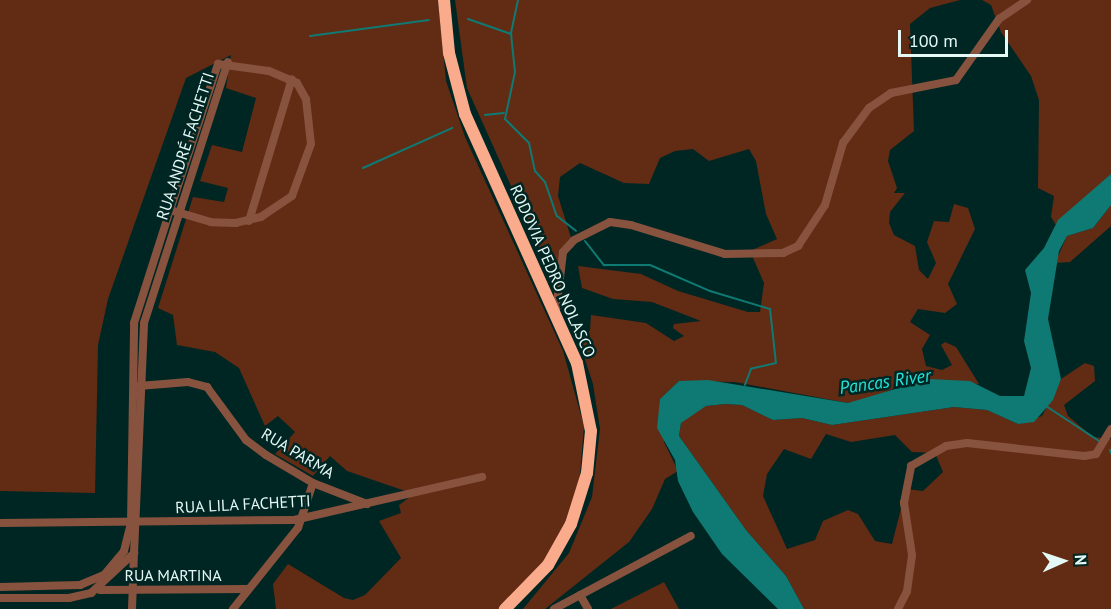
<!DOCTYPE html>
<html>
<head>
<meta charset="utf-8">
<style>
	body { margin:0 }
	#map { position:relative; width:1111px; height:609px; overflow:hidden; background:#002623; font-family:"PT Sans",sans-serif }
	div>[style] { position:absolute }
	.green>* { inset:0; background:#622b14 }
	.water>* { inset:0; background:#0f7a73 }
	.stream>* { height:2px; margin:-1px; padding:0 1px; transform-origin:1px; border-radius:1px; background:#0f7a73 }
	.minor>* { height:8px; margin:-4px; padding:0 4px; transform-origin:4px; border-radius:4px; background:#87533f }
	.highway>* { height:12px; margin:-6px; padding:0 6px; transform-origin:6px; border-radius:6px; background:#f9ab8c }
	span { translate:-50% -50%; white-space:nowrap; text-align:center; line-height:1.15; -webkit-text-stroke:5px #002623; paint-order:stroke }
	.street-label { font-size:16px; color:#e4f8f5 }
	.water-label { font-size:18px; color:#25e4d8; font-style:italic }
	.north { position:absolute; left:1033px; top:531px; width:60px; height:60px; -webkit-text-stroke:4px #002623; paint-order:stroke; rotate:87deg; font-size:16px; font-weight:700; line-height:24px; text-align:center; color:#e4f8f5 }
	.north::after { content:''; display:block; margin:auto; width:21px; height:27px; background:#e4f8f5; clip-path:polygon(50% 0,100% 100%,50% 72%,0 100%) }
	.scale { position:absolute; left:898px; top:30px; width:110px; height:27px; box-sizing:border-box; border:3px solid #e4f8f5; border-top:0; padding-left:8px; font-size:18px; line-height:21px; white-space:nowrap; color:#e4f8f5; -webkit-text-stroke:4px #002623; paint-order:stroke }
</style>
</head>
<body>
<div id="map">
	<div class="green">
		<div style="clip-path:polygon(0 0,438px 0,446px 81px,465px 137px,563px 351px,584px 426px,578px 498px,554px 551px,502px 609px,276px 609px,273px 584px,288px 564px,344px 598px,353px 600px,365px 595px,401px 558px,379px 521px,401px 513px,399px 505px,414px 494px,347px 471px,330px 456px,313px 476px,275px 454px,295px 432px,278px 416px,265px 426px,239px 368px,215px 352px,177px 345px,173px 315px,158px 308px,193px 197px,224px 202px,228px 188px,200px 181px,212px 145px,242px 152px,256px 98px,226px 88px,231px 55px,186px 78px,108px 299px,98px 345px,95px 493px,0 491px)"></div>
		<div style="clip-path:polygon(455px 0,960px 0,930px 8px,910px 24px,914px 131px,890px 150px,888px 161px,897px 188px,894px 193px,905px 193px,890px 212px,889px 223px,894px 235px,915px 246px,919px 270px,928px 279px,936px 263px,927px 242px,934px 221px,949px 222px,954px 204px,968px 208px,975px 229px,948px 284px,957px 304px,945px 313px,918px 309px,910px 322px,930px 335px,922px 349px,926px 366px,942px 370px,952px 365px,941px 345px,945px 342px,956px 347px,979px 384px,912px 380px,866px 401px,848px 403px,735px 382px,679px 381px,660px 399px,664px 442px,678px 471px,665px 479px,652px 509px,629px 542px,545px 609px,523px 609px,569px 553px,592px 497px,600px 429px,593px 384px,580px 344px,590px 330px,591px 315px,646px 323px,674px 341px,684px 336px,673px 328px,674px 324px,701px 321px,652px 302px,613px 299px,582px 288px,578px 266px,641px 274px,678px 291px,748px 312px,760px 312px,764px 283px,750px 251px,777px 239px,766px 214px,756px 161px,749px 149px,709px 161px,693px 149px,675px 151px,660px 158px,649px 184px,624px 183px,580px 163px,560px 177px,558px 196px,572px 241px,552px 277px,467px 88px)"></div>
		<div style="clip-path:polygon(982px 0,1111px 0,1111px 174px,1056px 225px,1051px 217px,1054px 196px,1038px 188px,1039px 100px,1031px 76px,1001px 32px,991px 5px)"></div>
		<div style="clip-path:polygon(1111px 205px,1111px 226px,1070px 262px,1055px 263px,1067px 236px,1093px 228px)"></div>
		<div style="clip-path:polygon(evenodd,1085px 363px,1094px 366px,1095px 381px,1064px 405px,1068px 416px,1093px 437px,1111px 439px,1111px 609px,804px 609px,786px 576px,746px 530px,679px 436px,681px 423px,688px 415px,706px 406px,725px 404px,742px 405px,773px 420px,802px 418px,832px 425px,954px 407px,987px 410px,1018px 424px,1042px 416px,1061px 379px,1085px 363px,826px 434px,851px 442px,895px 435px,912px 452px,935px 453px,943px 472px,923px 491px,906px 489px,892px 544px,875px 541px,858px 514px,848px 510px,823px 521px,815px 540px,787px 549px,763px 496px,767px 474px,784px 449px,811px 459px,826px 434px)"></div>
		<div style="clip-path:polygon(664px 582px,679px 609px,611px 609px)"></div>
	</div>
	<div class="water">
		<div style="clip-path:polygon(1111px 174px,1111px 205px,1093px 228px,1067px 236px,1059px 251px,1048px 319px,1061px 379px,1053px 400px,1034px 422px,1018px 424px,987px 410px,954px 407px,832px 425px,802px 418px,773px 420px,742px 405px,725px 404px,706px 406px,681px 423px,679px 436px,746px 530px,786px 576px,804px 609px,778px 609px,722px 554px,693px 512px,678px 481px,675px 460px,657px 428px,660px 399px,679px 381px,708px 380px,848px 403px,929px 379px,970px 381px,1000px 396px,1024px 396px,1031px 368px,1024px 341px,1031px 293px,1025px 270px,1044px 248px,1058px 220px)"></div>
	</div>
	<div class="stream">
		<div style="left:518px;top:0;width:35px;rotate:102deg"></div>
		<div style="left:511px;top:34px;width:38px;rotate:84deg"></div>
		<div style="left:515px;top:72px;width:48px;rotate:102deg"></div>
		<div style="left:505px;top:119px;width:34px;rotate:45deg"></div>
		<div style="left:529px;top:143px;width:29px;rotate:78deg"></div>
		<div style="left:535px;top:171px;width:15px;rotate:48deg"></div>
		<div style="left:545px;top:182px;width:36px;rotate:71deg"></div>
		<div style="left:557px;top:216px;width:24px;rotate:38deg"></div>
		<div style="left:468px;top:19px;width:46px;rotate:19.2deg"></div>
		<div style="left:310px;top:36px;width:120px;rotate:-7.7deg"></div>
		<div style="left:485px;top:115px;width:19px;rotate:-6deg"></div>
		<div style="left:363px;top:168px;width:98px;rotate:-24.2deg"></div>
		<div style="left:585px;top:241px;width:31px;rotate:52deg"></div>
		<div style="left:604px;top:265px;width:46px"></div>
		<div style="left:650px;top:265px;width:65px;rotate:23.4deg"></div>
		<div style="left:710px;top:291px;width:63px;rotate:16.7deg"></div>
		<div style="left:770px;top:309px;width:54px;rotate:83.7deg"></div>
		<div style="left:776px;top:363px;width:26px;rotate:167deg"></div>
		<div style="left:751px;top:369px;width:17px;rotate:111deg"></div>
		<div style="left:1046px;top:406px;width:64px;rotate:33.4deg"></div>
		<div style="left:1110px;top:450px;width:3px;rotate:72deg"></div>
	</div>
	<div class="minor">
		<div style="left:249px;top:221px;width:148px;rotate:-73.2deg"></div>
		<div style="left:556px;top:311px;width:59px;rotate:-83.2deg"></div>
		<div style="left:563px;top:252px;width:16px;rotate:-47deg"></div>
		<div style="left:574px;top:240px;width:40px;rotate:-26.6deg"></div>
		<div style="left:610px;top:222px;width:21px;rotate:8deg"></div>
		<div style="left:631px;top:225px;width:98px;rotate:17.1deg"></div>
		<div style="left:725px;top:254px;width:58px;rotate:-1deg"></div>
		<div style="left:783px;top:253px;width:17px;rotate:-25deg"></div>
		<div style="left:798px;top:246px;width:49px;rotate:-56.6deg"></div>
		<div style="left:825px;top:205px;width:65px;rotate:-73.8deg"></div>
		<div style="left:843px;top:143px;width:44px;rotate:-53.4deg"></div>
		<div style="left:869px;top:108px;width:27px;rotate:-34deg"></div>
		<div style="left:891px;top:93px;width:66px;rotate:-11.3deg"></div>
		<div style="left:956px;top:80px;width:75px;rotate:-54.8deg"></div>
		<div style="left:999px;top:19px;width:34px;rotate:-34deg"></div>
		<div style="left:139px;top:386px;width:49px;rotate:-4.7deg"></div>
		<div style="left:188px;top:382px;width:20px;rotate:15deg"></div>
		<div style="left:207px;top:387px;width:66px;rotate:53.7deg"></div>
		<div style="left:246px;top:440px;width:25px;rotate:37deg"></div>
		<div style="left:266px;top:455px;width:55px;rotate:30.8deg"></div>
		<div style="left:313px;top:483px;width:58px;rotate:21.3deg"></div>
		<div style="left:0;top:523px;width:294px;rotate:-0.6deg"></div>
		<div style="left:294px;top:520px;width:193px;rotate:-12.9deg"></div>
		<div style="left:0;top:587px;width:80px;rotate:-1.4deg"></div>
		<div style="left:80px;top:585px;width:26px;rotate:-23deg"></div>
		<div style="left:104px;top:575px;width:31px;rotate:-50deg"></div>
		<div style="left:124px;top:551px;width:29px;rotate:-76deg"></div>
		<div style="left:131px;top:523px;width:200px;rotate:-89.1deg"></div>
		<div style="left:134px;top:323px;width:119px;rotate:-72.3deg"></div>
		<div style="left:170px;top:210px;width:154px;rotate:-71.8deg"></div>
		<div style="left:218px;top:64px;width:51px;rotate:7.8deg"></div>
		<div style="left:269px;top:71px;width:30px;rotate:23deg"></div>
		<div style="left:297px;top:83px;width:18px;rotate:61deg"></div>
		<div style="left:306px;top:99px;width:45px;rotate:83.7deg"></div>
		<div style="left:311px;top:144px;width:55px;rotate:110.1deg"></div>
		<div style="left:292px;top:196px;width:37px;rotate:146deg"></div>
		<div style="left:261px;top:217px;width:26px;rotate:167deg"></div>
		<div style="left:236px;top:223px;width:25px;rotate:-178deg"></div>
		<div style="left:211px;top:222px;width:43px;rotate:-163.7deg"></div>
		<div style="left:100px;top:590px;width:147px;rotate:-0.4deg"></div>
		<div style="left:580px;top:595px;width:16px;rotate:60deg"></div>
		<div style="left:0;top:598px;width:69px"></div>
		<div style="left:69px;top:598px;width:23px;rotate:-13deg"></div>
		<div style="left:91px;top:593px;width:59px;rotate:-42.9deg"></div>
		<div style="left:134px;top:553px;width:230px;rotate:-87.5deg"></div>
		<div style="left:144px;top:323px;width:274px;rotate:-72.2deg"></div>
		<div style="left:132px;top:609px;width:56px;rotate:-88deg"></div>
		<div style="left:233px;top:609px;width:104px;rotate:-51.3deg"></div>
		<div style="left:298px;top:528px;width:47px;rotate:-71.6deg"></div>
		<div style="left:554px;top:609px;width:155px;rotate:-28.1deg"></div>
		<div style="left:898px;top:609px;width:20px;rotate:-63deg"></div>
		<div style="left:907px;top:591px;width:36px;rotate:-82deg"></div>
		<div style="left:912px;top:555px;width:53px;rotate:-98.7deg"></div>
		<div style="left:904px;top:503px;width:38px;rotate:-79deg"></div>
		<div style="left:911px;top:466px;width:40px;rotate:-29.7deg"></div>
		<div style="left:946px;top:446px;width:21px;rotate:-8deg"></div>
		<div style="left:967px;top:443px;width:118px;rotate:6.3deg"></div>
		<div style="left:1084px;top:456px;width:12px;rotate:-9deg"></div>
		<div style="left:1096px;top:454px;width:29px;rotate:-59deg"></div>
	</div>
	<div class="highway">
		<div style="left:444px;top:0;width:53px;rotate:84.6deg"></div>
		<div style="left:449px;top:53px;width:63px;rotate:75.3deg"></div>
		<div style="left:465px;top:114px;width:273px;rotate:65.8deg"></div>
		<div style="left:577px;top:363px;width:69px;rotate:78.4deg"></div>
		<div style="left:591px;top:431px;width:42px;rotate:95.4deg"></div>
		<div style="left:587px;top:473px;width:53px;rotate:107.4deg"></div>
		<div style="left:571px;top:524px;width:47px;rotate:119.3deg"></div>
		<div style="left:548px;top:565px;width:62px;rotate:134.3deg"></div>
	</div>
	<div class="street-label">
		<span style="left:185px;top:146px;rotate:-72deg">RUA ANDRÉ FACHETTI</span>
		<span style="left:553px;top:271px;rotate:66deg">RODOVIA PEDRO NOLASCO</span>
		<span style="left:298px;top:453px;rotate:31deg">RUA PARMA</span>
		<span style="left:243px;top:504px;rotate:-3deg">RUA LILA FACHETTI</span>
		<span style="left:173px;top:575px">RUA MARTINA</span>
	</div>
	<div class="water-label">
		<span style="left:885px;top:382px;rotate:-8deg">Pancas River</span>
	</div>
	<div class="north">N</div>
	<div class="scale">100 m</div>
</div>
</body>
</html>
